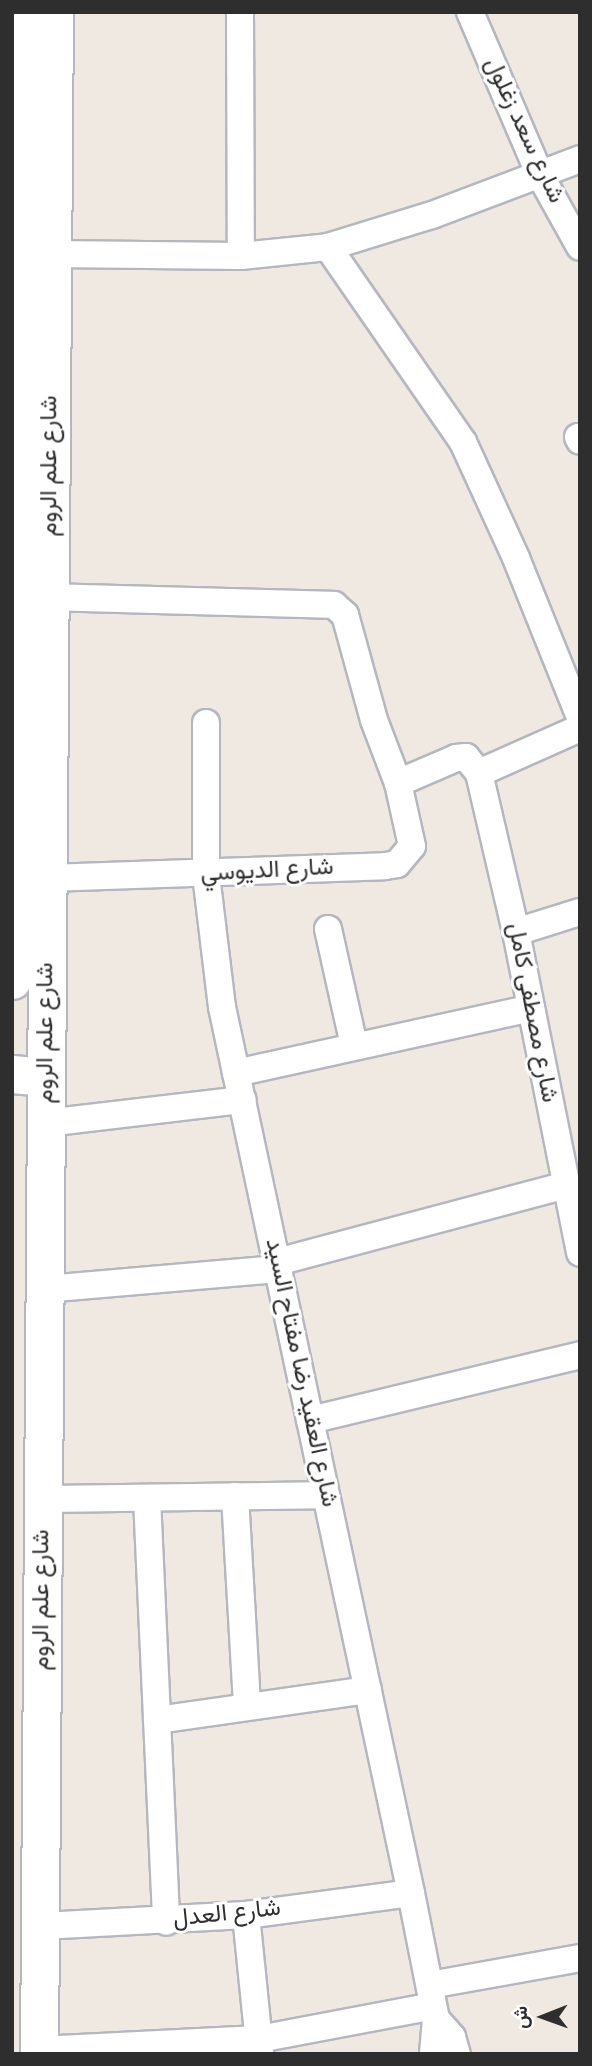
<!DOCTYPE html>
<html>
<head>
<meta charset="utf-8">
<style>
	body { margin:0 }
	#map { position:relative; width:592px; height:2066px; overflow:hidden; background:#efe9e1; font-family:Overpass,Vazirmatn,sans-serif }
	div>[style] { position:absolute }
	.roads { filter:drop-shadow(2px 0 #b4b7c1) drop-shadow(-2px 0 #b4b7c1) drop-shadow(0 2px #b4b7c1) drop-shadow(0 -2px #b4b7c1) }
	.street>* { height:26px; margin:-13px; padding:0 13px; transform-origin:13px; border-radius:13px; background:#fff }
	.secondary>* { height:37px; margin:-18.5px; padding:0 18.5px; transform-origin:18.5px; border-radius:18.5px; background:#fff }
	span { translate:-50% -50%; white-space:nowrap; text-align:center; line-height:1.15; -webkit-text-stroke:6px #fff; paint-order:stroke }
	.street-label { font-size:24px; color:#2e2e2e }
	.frame { position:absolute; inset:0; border:14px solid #2e2e2e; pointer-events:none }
	.north { position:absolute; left:508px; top:1982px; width:70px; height:70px; -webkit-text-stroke:5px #fff; paint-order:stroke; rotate:269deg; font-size:19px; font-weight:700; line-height:28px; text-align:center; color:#2e2e2e }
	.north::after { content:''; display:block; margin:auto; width:24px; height:32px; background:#2e2e2e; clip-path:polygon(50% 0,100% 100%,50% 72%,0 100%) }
</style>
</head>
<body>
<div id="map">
	<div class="roads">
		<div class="street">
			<div style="left:240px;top:12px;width:244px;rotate:89.8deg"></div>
			<div style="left:470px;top:12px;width:177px;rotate:66.8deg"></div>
			<div style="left:540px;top:175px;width:82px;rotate:60.9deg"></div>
			<div style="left:328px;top:247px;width:237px;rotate:55.3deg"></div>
			<div style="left:463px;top:442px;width:128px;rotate:65.4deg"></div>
			<div style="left:516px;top:558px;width:171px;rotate:68.1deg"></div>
			<div style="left:52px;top:254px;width:189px;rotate:0.6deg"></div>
			<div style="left:241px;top:256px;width:87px;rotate:-5.9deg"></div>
			<div style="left:328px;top:247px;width:109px;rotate:-17.1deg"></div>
			<div style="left:432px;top:215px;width:158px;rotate:-20.7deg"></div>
			<div style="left:578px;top:437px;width:4px;rotate:63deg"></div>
			<div style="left:206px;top:723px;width:152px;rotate:90deg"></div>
			<div style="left:206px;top:875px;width:133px;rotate:83.1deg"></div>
			<div style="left:222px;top:1007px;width:906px;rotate:77.96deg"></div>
			<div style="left:411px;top:1893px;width:128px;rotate:78.8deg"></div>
			<div style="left:436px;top:2019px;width:35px;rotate:95deg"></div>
			<div style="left:479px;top:773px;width:111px;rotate:-24deg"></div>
			<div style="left:398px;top:783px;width:63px;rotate:-23.3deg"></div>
			<div style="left:456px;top:758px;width:10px;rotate:-6deg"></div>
			<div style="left:466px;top:757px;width:21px;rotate:51deg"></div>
			<div style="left:479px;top:773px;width:163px;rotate:76.9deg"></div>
			<div style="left:516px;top:932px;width:327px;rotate:78.7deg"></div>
			<div style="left:48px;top:878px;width:337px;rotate:-2deg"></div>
			<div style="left:385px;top:866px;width:12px;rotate:-9deg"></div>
			<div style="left:397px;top:864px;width:23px;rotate:-50deg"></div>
			<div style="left:412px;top:846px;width:65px;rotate:-102.5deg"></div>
			<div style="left:398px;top:783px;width:67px;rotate:-110.9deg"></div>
			<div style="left:374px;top:720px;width:109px;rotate:-105.4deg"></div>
			<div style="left:345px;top:615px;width:15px;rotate:-138deg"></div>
			<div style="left:334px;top:605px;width:284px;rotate:-178.4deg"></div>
			<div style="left:328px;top:929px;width:119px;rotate:77.4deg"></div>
			<div style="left:516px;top:932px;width:67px;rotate:-17.4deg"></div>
			<div style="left:236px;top:1073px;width:302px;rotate:-12.4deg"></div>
			<div style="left:46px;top:1123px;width:198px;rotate:-6.7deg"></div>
			<div style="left:277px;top:1262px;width:299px;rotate:-14.9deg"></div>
			<div style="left:45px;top:1289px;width:235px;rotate:-4.9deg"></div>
			<div style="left:310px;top:1420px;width:278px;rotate:-13.5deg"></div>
			<div style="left:235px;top:1496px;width:211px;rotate:86.7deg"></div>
			<div style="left:147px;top:1498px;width:424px;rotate:87.4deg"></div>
			<div style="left:43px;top:1499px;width:282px;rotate:-0.8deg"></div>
			<div style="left:157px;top:1720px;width:213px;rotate:-8.1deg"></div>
			<div style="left:246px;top:1915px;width:140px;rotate:84.2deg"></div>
			<div style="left:42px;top:1926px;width:204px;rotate:-3.1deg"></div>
			<div style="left:246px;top:1915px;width:166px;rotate:-7.6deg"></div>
			<div style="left:430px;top:1985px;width:152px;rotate:-10.2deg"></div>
			<div style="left:436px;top:2019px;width:24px;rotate:48deg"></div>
			<div style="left:452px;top:2037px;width:18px;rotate:74deg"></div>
			<div style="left:39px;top:2050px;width:220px;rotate:-2.9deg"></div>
			<div style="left:259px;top:2039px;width:177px;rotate:-10.7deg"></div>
		</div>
		<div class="secondary">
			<div style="left:12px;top:980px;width:968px;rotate:-89.7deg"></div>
			<div style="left:12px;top:1074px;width:34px;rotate:5deg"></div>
			<div style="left:39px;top:2054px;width:2042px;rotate:-89.58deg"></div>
		</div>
	</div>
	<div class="street-label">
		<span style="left:523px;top:131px;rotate:65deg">شارع سعد زغلول</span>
		<span style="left:51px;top:466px;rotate:-90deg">شارع علم الروم</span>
		<span style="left:267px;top:872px;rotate:-3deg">شارع الديوسي</span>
		<span style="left:531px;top:1013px;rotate:79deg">شارع مصطفى كامل</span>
		<span style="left:47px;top:1033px;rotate:-90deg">شارع علم الروم</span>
		<span style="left:300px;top:1373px;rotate:78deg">شارع العقيد رضا مفتاح السيد</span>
		<span style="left:43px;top:1600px;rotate:-90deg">شارع علم الروم</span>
		<span style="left:227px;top:1915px;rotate:-6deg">شارع العدل</span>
	</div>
	<div class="frame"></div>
	<div class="north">ش</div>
</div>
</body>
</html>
